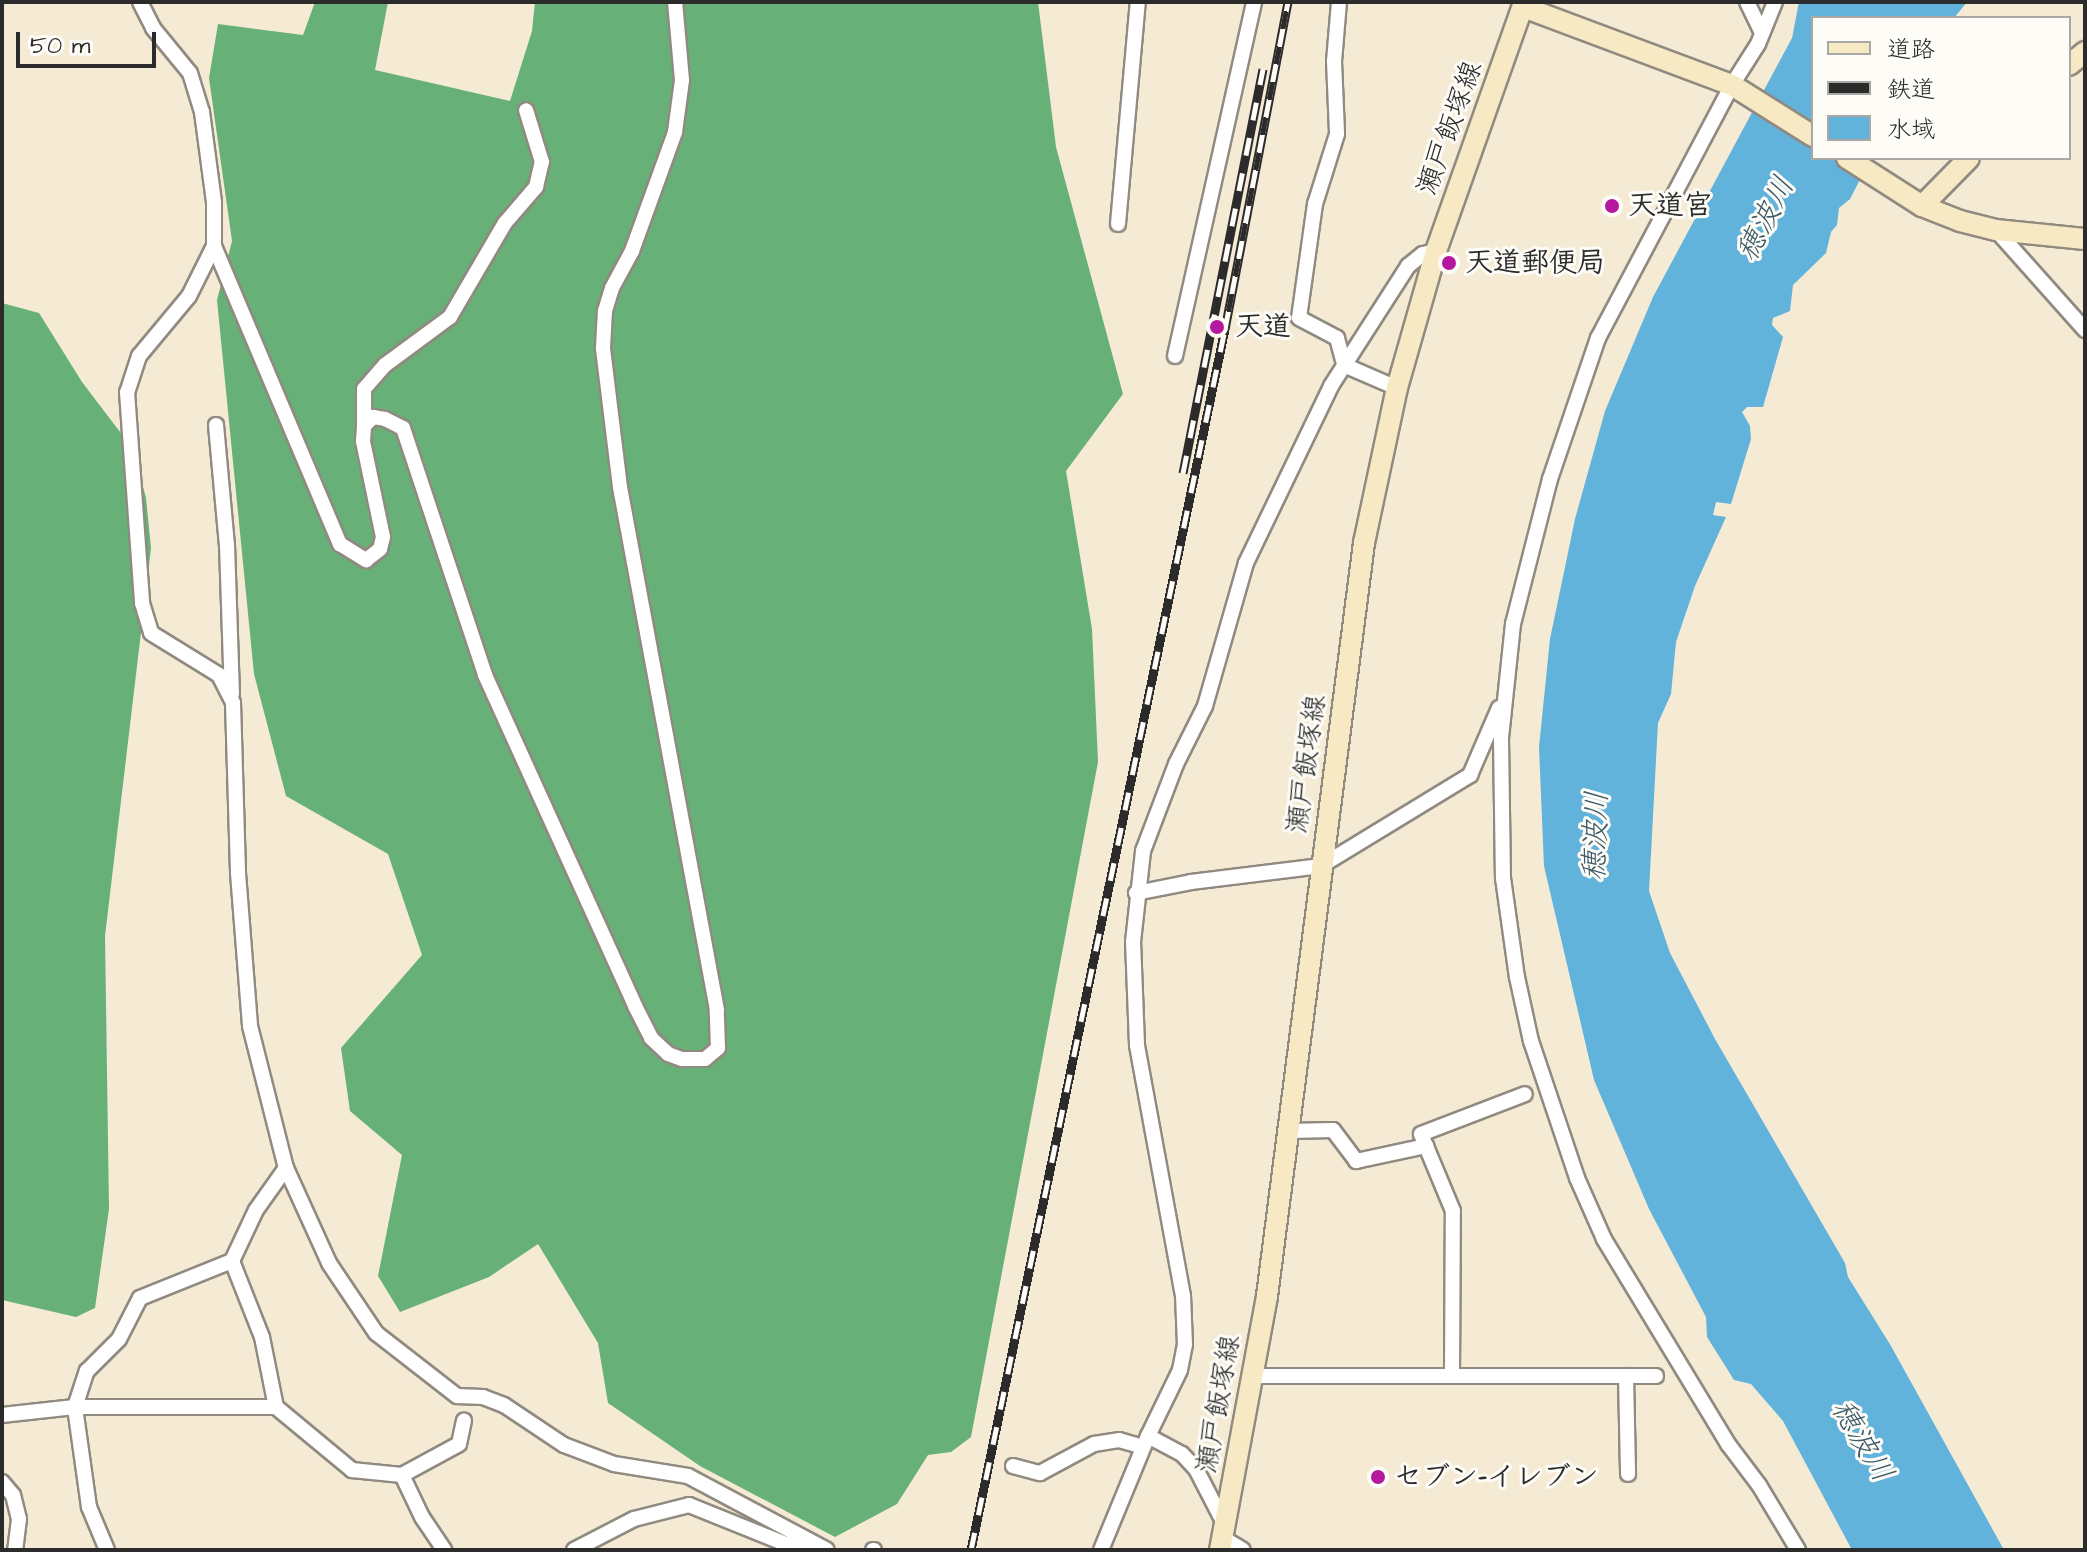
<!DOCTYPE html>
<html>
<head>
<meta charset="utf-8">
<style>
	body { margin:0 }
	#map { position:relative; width:2087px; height:1552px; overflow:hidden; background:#f5ead4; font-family:"Architects Daughter","Klee One",sans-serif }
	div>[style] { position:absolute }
	.forest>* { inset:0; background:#67b078 }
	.water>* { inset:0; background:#61b3dc }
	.roads { filter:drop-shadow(2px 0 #908a80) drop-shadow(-2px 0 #908a80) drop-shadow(0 2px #908a80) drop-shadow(0 -2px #908a80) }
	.minor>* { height:14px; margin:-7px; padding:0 7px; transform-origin:7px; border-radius:7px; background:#fff }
	.secondary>* { height:20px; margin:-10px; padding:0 10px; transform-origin:10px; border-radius:10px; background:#f6e9c3 }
	.rail>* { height:9px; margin-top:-4.5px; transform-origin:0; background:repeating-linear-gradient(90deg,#fdfcf7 0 18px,#2b2b2b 0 36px); box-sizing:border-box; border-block:2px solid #2b2b2b }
	.dots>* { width:22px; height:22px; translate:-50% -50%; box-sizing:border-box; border:4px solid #fdfcf7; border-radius:50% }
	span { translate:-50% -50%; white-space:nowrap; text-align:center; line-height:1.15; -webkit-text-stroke:6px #fdfcf7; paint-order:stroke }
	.street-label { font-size:28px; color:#2b2b2b }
	.poi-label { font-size:28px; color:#2b2b2b; font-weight:700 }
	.left { translate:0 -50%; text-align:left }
	.water-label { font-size:30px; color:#3e5b69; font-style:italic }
	.frame { position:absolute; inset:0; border:4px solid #2b2b2b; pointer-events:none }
	.legend { position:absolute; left:1811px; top:16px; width:260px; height:144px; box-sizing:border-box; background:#fdfcf7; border:2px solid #a9a8a5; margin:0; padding:10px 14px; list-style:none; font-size:24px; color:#2b2b2b }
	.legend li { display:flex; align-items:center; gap:16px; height:40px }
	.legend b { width:40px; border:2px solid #a9a8a5 }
	.scale { position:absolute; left:16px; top:32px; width:140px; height:36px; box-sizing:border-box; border:4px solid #2b2b2b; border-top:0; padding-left:10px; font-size:24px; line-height:28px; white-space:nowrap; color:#2b2b2b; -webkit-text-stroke:6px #fdfcf7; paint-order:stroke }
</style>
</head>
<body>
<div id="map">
	<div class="forest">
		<div style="clip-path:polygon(315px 2px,388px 2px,375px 70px,510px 101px,532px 31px,535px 2px,1038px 2px,1056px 147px,1123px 394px,1066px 471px,1092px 629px,1098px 762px,971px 1437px,951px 1452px,928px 1455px,897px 1504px,835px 1537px,700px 1466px,608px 1403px,598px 1343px,538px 1244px,489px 1277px,400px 1312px,378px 1276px,402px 1155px,350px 1111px,341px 1048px,422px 955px,388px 854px,286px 796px,254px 674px,217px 300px,232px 241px,209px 78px,218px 24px,303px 35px)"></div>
		<div style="clip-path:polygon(2px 303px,39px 313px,82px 382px,133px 449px,146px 498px,151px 548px,105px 936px,109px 1209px,95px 1308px,76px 1317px,2px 1300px)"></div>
	</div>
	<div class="water">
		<div style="clip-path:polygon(1799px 2px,1967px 2px,1954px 18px,1813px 18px,1813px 158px,1871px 158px,1850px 199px,1839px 208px,1837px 225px,1831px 232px,1826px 253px,1793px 285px,1790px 311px,1773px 318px,1772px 325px,1783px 337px,1763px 407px,1747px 407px,1742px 412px,1750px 426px,1751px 439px,1731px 504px,1716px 502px,1713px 515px,1726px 517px,1695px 586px,1676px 642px,1671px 694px,1658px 723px,1649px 891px,1670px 953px,1715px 1039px,1845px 1263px,1848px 1277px,1891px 1346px,2004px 1550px,1852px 1550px,1783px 1421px,1751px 1384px,1734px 1380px,1707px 1337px,1706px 1317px,1649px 1209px,1594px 1080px,1544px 866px,1539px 747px,1550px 639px,1575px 519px,1605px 411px,1653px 297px,1792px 38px)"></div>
	</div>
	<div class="roads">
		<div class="minor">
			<div style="left:140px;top:2px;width:29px;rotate:63deg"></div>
			<div style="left:153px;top:28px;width:58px;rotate:50.6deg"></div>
			<div style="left:190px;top:73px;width:41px;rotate:72.9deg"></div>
			<div style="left:202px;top:112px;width:91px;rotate:82.4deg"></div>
			<div style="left:214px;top:202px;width:44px;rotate:90deg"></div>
			<div style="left:214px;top:246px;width:324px;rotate:67.1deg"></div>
			<div style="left:340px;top:544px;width:31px;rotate:32deg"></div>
			<div style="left:366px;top:560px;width:18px;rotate:-38deg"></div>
			<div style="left:380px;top:549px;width:12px;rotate:-76deg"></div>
			<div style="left:383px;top:537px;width:98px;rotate:-101.8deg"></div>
			<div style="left:363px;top:441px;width:15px;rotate:-86deg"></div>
			<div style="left:364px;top:426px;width:13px;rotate:-45deg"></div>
			<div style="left:373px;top:417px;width:12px;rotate:9deg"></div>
			<div style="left:385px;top:419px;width:20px;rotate:27deg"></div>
			<div style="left:403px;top:428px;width:260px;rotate:71.6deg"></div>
			<div style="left:485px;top:675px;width:363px;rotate:65.6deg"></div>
			<div style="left:635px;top:1006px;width:36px;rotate:63deg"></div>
			<div style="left:651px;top:1038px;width:23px;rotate:43deg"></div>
			<div style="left:668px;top:1054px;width:15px;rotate:20deg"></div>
			<div style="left:682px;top:1059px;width:23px"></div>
			<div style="left:705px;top:1059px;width:17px;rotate:-40deg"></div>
			<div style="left:718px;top:1048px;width:38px;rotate:-92deg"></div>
			<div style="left:717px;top:1010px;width:532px;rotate:-100.51deg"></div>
			<div style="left:620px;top:487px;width:140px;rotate:-97deg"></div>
			<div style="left:603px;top:348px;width:37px;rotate:-87deg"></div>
			<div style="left:605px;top:311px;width:24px;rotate:-73deg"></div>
			<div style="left:612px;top:288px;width:42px;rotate:-61.6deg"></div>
			<div style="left:632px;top:251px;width:127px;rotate:-70.1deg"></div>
			<div style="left:675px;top:132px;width:52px;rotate:-82.3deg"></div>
			<div style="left:682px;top:80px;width:78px;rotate:-95.1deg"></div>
			<div style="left:1339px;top:2px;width:59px;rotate:94.8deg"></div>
			<div style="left:1334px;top:61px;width:73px;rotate:87.6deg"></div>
			<div style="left:1337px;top:134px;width:73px;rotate:107.4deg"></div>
			<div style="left:1315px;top:204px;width:115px;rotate:98deg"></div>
			<div style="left:1299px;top:318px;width:43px;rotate:27.8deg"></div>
			<div style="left:1337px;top:338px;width:28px;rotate:75deg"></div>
			<div style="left:1747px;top:2px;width:34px;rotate:64deg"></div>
			<div style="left:1775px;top:2px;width:45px;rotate:112deg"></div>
			<div style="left:1758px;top:44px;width:49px;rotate:122.4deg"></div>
			<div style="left:1732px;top:85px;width:286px;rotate:117.9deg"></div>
			<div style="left:1598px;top:338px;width:149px;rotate:108.8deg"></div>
			<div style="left:1550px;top:479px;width:150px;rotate:104.3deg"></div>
			<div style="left:1513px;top:624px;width:115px;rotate:96deg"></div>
			<div style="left:1501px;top:738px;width:140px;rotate:89.2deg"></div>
			<div style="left:1503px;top:878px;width:100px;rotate:82deg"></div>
			<div style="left:1517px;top:977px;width:66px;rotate:77.7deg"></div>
			<div style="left:1531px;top:1041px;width:145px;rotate:71.4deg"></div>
			<div style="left:1577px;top:1178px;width:67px;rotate:66.1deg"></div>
			<div style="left:1604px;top:1239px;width:240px;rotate:58.8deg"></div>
			<div style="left:1728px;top:1444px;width:51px;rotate:52.9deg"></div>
			<div style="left:1759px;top:1485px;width:76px;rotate:59deg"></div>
			<div style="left:1118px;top:224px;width:223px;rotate:-84.9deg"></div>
			<div style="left:1996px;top:230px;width:134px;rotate:48.3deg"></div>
			<div style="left:214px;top:246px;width:56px;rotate:116.6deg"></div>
			<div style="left:189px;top:296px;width:78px;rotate:129.8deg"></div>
			<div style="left:139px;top:356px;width:38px;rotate:108deg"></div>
			<div style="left:127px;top:392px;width:212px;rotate:85.9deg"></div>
			<div style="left:142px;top:603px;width:31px;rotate:73deg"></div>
			<div style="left:151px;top:633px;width:80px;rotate:31.7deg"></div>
			<div style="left:219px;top:675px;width:31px;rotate:63deg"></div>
			<div style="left:233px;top:703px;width:170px;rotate:88.3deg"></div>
			<div style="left:238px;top:873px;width:153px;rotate:85.5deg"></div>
			<div style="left:250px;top:1026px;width:146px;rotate:75.8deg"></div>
			<div style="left:286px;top:1168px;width:104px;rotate:65.6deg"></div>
			<div style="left:329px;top:1263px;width:84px;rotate:56.1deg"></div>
			<div style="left:376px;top:1333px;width:103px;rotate:37.9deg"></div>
			<div style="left:457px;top:1396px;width:26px;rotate:2deg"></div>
			<div style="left:483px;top:1397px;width:22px;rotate:21deg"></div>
			<div style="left:504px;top:1405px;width:72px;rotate:33.7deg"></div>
			<div style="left:564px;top:1445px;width:53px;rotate:20.8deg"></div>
			<div style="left:614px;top:1464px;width:75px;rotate:9.2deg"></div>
			<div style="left:688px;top:1476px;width:157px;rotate:28deg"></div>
			<div style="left:1175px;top:356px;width:363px;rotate:-77.4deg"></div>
			<div style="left:1344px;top:365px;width:58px;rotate:23.5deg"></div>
			<div style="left:216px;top:425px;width:121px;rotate:84.8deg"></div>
			<div style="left:227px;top:545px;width:149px;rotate:88.1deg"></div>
			<div style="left:364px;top:426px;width:37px;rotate:-90deg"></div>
			<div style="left:364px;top:389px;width:32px;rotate:-49deg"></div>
			<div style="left:385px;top:365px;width:81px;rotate:-36.4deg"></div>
			<div style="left:450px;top:317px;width:109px;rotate:-59.7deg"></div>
			<div style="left:505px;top:223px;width:48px;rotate:-49.3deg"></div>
			<div style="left:536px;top:187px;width:26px;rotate:-77deg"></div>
			<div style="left:542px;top:162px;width:54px;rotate:-107.1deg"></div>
			<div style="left:1136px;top:893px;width:56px;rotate:-11.3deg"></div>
			<div style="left:1191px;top:882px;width:131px;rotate:-7deg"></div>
			<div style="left:1321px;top:866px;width:175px;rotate:-31.4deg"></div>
			<div style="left:1470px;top:775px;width:73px;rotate:-66.6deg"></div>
			<div style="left:1288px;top:1131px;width:45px;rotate:-1.3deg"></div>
			<div style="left:1333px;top:1130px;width:39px;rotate:53deg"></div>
			<div style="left:1356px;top:1161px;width:72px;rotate:-12.1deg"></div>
			<div style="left:232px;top:1261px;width:82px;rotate:68.5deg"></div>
			<div style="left:262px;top:1337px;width:71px;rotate:78.7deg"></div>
			<div style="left:1253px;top:1376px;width:403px"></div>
			<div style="left:1452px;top:1376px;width:165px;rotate:-89.7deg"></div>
			<div style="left:1453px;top:1211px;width:83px;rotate:-112.6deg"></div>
			<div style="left:1421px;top:1134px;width:111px;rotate:-21deg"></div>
			<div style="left:1626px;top:1376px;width:98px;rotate:88.8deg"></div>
			<div style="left:2px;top:1415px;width:73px;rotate:-6.3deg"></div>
			<div style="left:75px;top:1407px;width:201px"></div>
			<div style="left:276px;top:1407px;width:99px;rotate:39.7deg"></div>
			<div style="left:352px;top:1470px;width:50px;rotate:5.7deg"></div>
			<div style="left:402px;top:1475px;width:47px;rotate:64.5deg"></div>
			<div style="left:422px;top:1517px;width:40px;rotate:56deg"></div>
			<div style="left:1148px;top:1436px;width:38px;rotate:28deg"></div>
			<div style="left:1182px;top:1454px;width:21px;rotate:47deg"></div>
			<div style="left:1196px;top:1469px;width:63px;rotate:62.6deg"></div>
			<div style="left:1013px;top:1466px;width:28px;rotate:15deg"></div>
			<div style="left:1040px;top:1473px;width:61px;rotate:-28.2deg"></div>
			<div style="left:1094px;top:1444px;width:25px;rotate:-9deg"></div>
			<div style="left:1119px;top:1440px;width:25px;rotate:16deg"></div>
			<div style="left:402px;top:1475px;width:65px;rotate:-28.5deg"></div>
			<div style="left:459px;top:1444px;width:24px;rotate:-78deg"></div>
			<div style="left:2px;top:1482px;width:17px;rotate:50deg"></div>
			<div style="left:13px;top:1495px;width:25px;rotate:76deg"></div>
			<div style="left:19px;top:1519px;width:31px;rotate:97deg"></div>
			<div style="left:1223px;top:1538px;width:23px;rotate:31deg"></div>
			<div style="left:107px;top:1550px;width:47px;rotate:-112.7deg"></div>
			<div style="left:89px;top:1507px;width:101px;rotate:-98deg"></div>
			<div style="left:75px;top:1407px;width:38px;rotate:-72deg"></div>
			<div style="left:87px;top:1371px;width:45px;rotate:-45deg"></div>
			<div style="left:119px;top:1339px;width:46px;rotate:-62.9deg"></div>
			<div style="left:140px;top:1298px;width:99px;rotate:-21.9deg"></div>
			<div style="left:232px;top:1261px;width:56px;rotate:-64.8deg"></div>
			<div style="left:256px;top:1210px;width:52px;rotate:-54.5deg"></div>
			<div style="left:574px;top:1550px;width:68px;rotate:-27.3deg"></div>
			<div style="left:634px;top:1519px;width:57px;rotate:-14.3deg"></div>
			<div style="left:689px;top:1505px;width:105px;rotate:21.9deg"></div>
			<div style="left:786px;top:1544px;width:33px;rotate:9deg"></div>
			<div style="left:873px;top:1550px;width:1px"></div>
			<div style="left:1101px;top:1550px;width:123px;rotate:-67.6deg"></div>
			<div style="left:1148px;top:1436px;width:73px;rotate:-64.1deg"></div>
			<div style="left:1180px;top:1370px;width:25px;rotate:-79deg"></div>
			<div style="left:1185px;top:1345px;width:49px;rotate:-92.3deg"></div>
			<div style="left:1183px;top:1296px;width:255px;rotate:-100.4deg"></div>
			<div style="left:1137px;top:1045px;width:103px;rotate:-92.2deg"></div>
			<div style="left:1133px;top:942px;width:92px;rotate:-83.7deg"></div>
			<div style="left:1143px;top:851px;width:93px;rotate:-69.2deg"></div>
			<div style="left:1176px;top:764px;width:65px;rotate:-63.4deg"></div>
			<div style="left:1205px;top:706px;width:149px;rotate:-74deg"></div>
			<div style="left:1246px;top:563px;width:196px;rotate:-64.3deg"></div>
			<div style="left:1331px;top:386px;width:143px;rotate:-57.3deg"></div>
			<div style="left:1408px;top:266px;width:19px;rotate:-39deg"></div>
			<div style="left:1423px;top:254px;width:13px;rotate:-13deg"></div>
		</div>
		<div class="secondary">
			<div style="left:1523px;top:7px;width:223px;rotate:20.5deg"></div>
			<div style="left:1732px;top:85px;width:96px;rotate:32.2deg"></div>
			<div style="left:2069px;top:65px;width:21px;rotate:-39deg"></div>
			<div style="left:1847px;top:158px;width:89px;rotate:32.6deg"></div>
			<div style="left:1922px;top:206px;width:41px;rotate:21.5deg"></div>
			<div style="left:1960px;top:221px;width:37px;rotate:14deg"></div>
			<div style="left:1996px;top:230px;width:89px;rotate:5.8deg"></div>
			<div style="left:1922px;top:206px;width:67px;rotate:-45.6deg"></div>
			<div style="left:1220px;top:1550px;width:258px;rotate:-79.5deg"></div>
			<div style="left:1267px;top:1296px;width:759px;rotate:-82.66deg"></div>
			<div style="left:1364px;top:543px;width:158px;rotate:-78deg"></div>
			<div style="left:1397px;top:388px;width:142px;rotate:-74.1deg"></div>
			<div style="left:1436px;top:251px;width:264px;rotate:-70.5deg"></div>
		</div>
	</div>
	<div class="rail">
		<div style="left:1183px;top:473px;width:412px;rotate:-78.8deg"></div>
		<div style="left:971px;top:1550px;width:1247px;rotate:-78.25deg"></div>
		<div style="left:1225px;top:329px;width:333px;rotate:-79.1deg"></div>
	</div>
	<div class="dots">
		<div style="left:1612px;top:206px;background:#b5179e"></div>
		<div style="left:1449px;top:263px;background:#b5179e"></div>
		<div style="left:1217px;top:327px;background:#b5179e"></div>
		<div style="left:1378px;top:1477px;background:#b5179e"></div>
	</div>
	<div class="street-label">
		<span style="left:1450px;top:128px;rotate:-70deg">瀬戸飯塚線</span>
		<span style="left:1307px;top:764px;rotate:-82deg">瀬戸飯塚線</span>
		<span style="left:1219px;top:1404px;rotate:-80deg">瀬戸飯塚線</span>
	</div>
	<div class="poi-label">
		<span class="left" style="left:1628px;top:206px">天道宮</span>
		<span class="left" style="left:1465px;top:263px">天道郵便局</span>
		<span class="left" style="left:1235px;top:327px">天道</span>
		<span class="left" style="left:1394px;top:1477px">セブン-イレブン</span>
	</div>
	<div class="water-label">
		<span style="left:1766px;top:219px;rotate:-63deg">穂波川</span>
		<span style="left:1596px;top:836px;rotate:-88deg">穂波川</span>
		<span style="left:1862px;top:1441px;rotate:59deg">穂波川</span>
	</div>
	<div class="frame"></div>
	<ul class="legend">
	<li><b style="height:10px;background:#f6e9c3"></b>道路</li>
	<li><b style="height:10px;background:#2b2b2b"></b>鉄道</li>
	<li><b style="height:22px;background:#61b3dc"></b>水域</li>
	</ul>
	<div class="scale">50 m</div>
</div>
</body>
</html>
